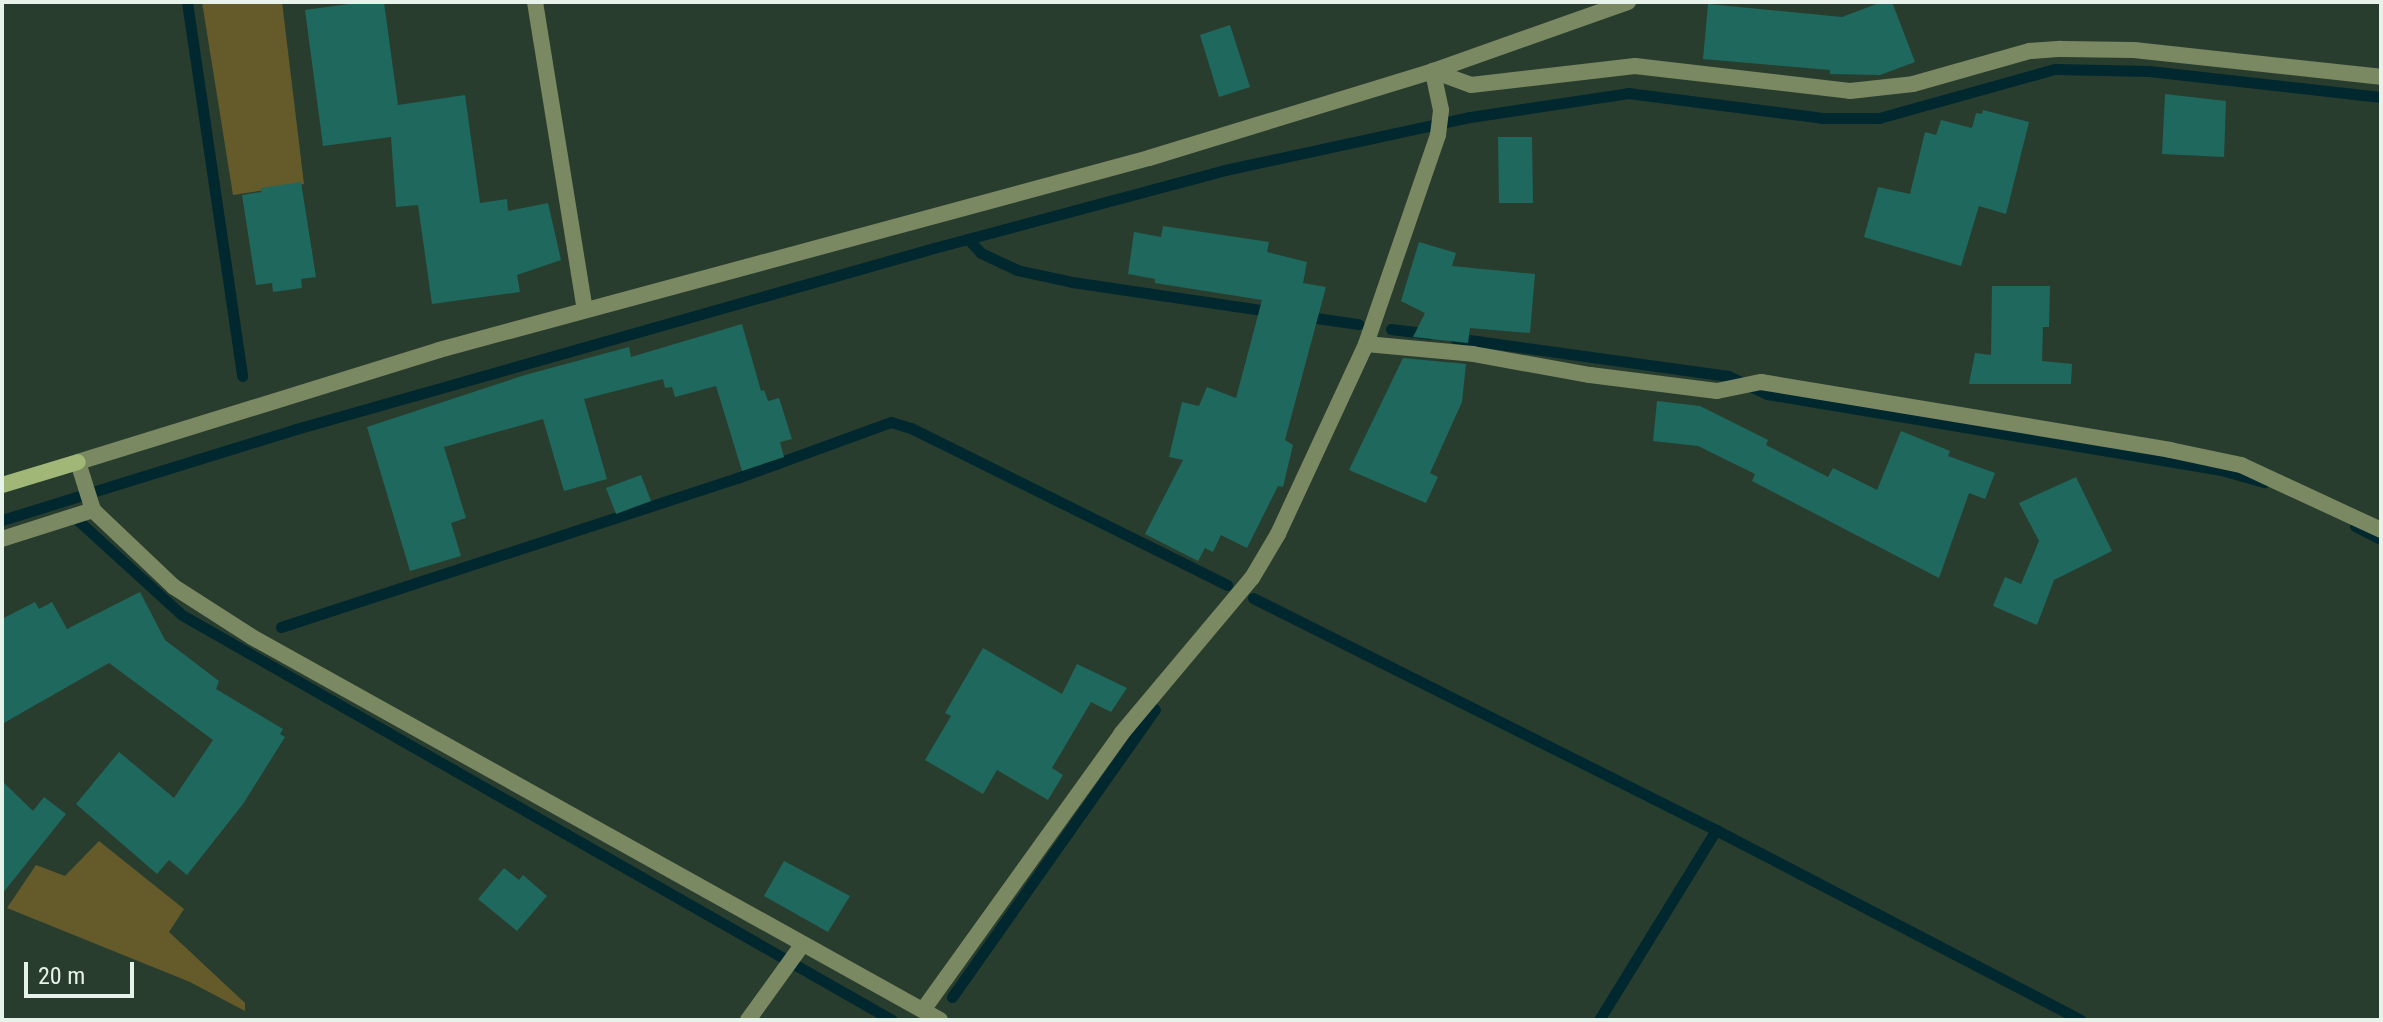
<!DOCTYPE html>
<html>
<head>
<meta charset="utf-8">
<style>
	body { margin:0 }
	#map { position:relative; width:2383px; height:1022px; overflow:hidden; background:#293d2f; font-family:"Roboto Condensed",sans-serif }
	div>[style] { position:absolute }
	.green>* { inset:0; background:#655a2a }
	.stream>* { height:11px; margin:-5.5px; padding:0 5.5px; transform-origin:5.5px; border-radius:5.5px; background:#00282e }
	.building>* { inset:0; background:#1f685d }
	.street>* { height:16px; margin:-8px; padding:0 8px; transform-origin:8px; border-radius:8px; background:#7b8962 }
	.secondary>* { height:16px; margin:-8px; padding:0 8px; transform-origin:8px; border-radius:8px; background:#a0b777 }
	span { translate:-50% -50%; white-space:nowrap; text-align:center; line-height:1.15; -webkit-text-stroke:6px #293d2f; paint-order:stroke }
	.frame { position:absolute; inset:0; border:4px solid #e7f3ea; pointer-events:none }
	.scale { position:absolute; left:24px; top:962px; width:110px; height:36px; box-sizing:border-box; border:4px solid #e7f3ea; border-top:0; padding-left:10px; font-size:24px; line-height:28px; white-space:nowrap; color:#e7f3ea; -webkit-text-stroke:6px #293d2f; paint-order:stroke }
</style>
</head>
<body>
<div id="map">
	<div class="green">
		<div style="clip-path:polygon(202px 2px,282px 2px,304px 184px,233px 195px)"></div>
		<div style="clip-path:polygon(99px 841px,184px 909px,169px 932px,245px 1003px,245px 1011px,190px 982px,7px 908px,36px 865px,65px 876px)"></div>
	</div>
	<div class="stream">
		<div style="left:187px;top:2px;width:378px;rotate:81.6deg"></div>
		<div style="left:968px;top:239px;width:19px;rotate:47deg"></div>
		<div style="left:981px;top:253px;width:40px;rotate:25deg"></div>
		<div style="left:1017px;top:270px;width:56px;rotate:12.3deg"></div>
		<div style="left:1072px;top:282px;width:204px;rotate:8.4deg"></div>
		<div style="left:1303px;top:316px;width:56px;rotate:8.3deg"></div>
		<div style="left:1391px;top:329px;width:39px;rotate:7deg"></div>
		<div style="left:1455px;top:338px;width:276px;rotate:7.9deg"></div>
		<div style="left:1728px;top:376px;width:43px;rotate:24.8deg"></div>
		<div style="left:1767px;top:394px;width:464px;rotate:9.5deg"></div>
		<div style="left:2225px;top:471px;width:41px;rotate:15.8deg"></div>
		<div style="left:71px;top:514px;width:150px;rotate:42.3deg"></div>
		<div style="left:182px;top:615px;width:817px;rotate:29.7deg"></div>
		<div style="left:2px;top:520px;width:308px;rotate:-17.2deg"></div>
		<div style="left:296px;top:429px;width:663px;rotate:-15.84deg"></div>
		<div style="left:934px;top:248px;width:301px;rotate:-15deg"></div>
		<div style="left:1225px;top:170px;width:251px;rotate:-12.2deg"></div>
		<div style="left:1470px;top:117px;width:160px;rotate:-8.6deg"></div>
		<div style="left:1628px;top:93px;width:196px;rotate:7.3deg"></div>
		<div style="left:1822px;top:118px;width:57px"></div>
		<div style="left:1879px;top:118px;width:183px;rotate:-15.6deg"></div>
		<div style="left:2055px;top:69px;width:94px;rotate:1.2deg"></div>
		<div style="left:2149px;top:71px;width:233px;rotate:6.4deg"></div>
		<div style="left:2355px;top:526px;width:29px;rotate:27deg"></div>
		<div style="left:1253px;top:598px;width:518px;rotate:26.61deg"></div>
		<div style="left:1716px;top:830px;width:411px;rotate:27.5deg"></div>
		<div style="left:281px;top:627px;width:480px;rotate:-18.1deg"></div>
		<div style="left:737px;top:478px;width:164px;rotate:-20deg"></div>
		<div style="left:891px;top:422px;width:21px;rotate:17deg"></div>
		<div style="left:911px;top:428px;width:353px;rotate:26.4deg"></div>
		<div style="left:952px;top:997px;width:352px;rotate:-54.8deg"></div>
		<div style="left:1599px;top:1020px;width:223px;rotate:-58.4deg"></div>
	</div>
	<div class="building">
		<div style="clip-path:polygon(363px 2px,384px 2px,398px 105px,465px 95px,480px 203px,507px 199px,508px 211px,548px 203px,561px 260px,517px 275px,520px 292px,432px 304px,418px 205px,396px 207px,391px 137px,323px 146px,305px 10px)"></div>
		<div style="clip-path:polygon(1882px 2px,1892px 2px,1915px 62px,1880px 75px,1830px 74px,1830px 70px,1703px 59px,1708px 4px,1842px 17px)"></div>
		<div style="clip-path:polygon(1230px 25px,1250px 87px,1219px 97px,1200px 35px)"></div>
		<div style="clip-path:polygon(2165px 94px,2226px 101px,2224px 157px,2162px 154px)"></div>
		<div style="clip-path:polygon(1983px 110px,2029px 122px,2006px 214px,1979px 206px,1961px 266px,1864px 237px,1878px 187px,1910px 194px,1925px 132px,1936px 135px,1941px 120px,1972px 128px,1976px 113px,1982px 114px)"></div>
		<div style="clip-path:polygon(1498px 137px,1532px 137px,1533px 203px,1499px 203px)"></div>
		<div style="clip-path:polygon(301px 182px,316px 277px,301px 279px,302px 288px,273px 292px,272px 283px,256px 285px,242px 195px,261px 192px,261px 188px)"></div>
		<div style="clip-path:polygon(1163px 226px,1269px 242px,1267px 252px,1307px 262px,1303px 283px,1326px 287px,1285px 440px,1293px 445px,1283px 487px,1278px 486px,1247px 548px,1221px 535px,1213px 552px,1205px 548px,1198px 561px,1145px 534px,1183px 460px,1169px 457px,1182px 402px,1199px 406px,1207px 387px,1236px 398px,1262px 300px,1155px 283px,1155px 279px,1128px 274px,1134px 232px,1161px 237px)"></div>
		<div style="clip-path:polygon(1419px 242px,1456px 253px,1452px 266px,1535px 274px,1530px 333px,1470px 328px,1468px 343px,1413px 337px,1425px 313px,1401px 301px)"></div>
		<div style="clip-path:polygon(1992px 286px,2050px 286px,2049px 327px,2043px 327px,2042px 361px,2072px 364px,2071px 384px,1969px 384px,1975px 353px,1991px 355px)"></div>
		<div style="clip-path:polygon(742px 324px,761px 391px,764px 390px,768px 401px,779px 398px,792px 439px,780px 442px,784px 457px,742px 471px,716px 386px,675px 397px,672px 387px,665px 388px,663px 379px,584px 399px,607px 479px,564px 491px,543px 419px,444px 447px,466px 518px,451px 523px,461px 556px,410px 571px,367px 427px,525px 375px,629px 347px,631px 357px)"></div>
		<div style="clip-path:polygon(1403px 358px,1466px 364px,1462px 402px,1430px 473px,1438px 477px,1426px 503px,1349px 470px)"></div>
		<div style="clip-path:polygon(1657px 401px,1700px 406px,1768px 440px,1766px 445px,1828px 477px,1833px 468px,1877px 490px,1901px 431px,1950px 451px,1948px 456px,1995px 473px,1985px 499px,1969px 493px,1939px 578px,1752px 481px,1755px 474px,1698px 446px,1653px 441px)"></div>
		<div style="clip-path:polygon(641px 475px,651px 501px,616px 514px,606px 488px)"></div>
		<div style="clip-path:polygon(2076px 477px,2112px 551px,2054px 580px,2037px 625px,1993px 606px,2005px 577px,2021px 584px,2039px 541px,2019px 503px)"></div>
		<div style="clip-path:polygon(140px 592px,165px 640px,219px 681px,216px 689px,283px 729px,280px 734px,285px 737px,243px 804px,187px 875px,169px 860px,157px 874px,76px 804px,119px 752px,174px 798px,213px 740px,109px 663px,2px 724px,2px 619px,35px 602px,39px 609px,52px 602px,67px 629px)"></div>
		<div style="clip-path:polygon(983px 648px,1062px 694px,1077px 664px,1127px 688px,1111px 712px,1091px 702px,1052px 768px,1063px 775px,1048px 800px,997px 770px,983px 794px,925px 760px,951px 716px,945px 713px)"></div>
		<div style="clip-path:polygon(2px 781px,33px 811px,44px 797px,66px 814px,2px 894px)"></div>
		<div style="clip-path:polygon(784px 861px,850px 896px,828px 932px,764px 896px)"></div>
		<div style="clip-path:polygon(504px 868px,519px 880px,523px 875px,547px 896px,517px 931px,478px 899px)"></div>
	</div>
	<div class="street">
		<div style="left:535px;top:2px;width:312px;rotate:80.8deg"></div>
		<div style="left:1433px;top:71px;width:40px;rotate:20.2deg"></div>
		<div style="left:1471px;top:85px;width:165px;rotate:-6.6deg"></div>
		<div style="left:1635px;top:66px;width:216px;rotate:6.6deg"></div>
		<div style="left:1850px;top:91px;width:63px;rotate:-6.3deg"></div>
		<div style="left:1913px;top:84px;width:122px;rotate:-15.8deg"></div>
		<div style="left:2030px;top:51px;width:31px;rotate:-4deg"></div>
		<div style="left:2061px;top:49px;width:73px;rotate:0.8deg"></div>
		<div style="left:2134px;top:50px;width:248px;rotate:6.2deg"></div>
		<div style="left:1366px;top:344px;width:107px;rotate:5.3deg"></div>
		<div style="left:1473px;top:354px;width:119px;rotate:10.2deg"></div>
		<div style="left:1590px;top:375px;width:128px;rotate:7.2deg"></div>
		<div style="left:1717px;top:391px;width:45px;rotate:-11.6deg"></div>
		<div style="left:1761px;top:382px;width:415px;rotate:9.4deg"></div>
		<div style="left:2170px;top:450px;width:73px;rotate:11.9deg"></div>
		<div style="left:2241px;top:465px;width:154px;rotate:24.9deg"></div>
		<div style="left:2px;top:539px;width:96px;rotate:-17.7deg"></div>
		<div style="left:923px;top:1010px;width:340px;rotate:-54.3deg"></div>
		<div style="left:1121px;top:734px;width:204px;rotate:-50deg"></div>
		<div style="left:1252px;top:578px;width:51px;rotate:-59.4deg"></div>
		<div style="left:1278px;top:534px;width:209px;rotate:-65.1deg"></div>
		<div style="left:1366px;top:344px;width:221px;rotate:-71deg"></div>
		<div style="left:1438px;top:135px;width:25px;rotate:-83deg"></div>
		<div style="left:1441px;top:110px;width:40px;rotate:-102deg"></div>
		<div style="left:748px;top:1020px;width:92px;rotate:-54.2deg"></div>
		<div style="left:940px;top:1020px;width:787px;rotate:-150.9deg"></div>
		<div style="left:252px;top:637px;width:93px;rotate:-147.3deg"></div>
		<div style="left:174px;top:587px;width:112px;rotate:-136.5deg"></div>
		<div style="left:93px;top:510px;width:50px;rotate:-107.4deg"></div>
		<div style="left:78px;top:462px;width:378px;rotate:-17.2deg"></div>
		<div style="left:439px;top:350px;width:736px;rotate:-15.13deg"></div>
		<div style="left:1149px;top:158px;width:297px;rotate:-17deg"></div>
		<div style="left:1433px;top:71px;width:207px;rotate:-19.5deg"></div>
	</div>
	<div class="secondary">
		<div style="left:2px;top:485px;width:79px;rotate:-16.8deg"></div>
	</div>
	<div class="frame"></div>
	<div class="scale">20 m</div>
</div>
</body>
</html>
